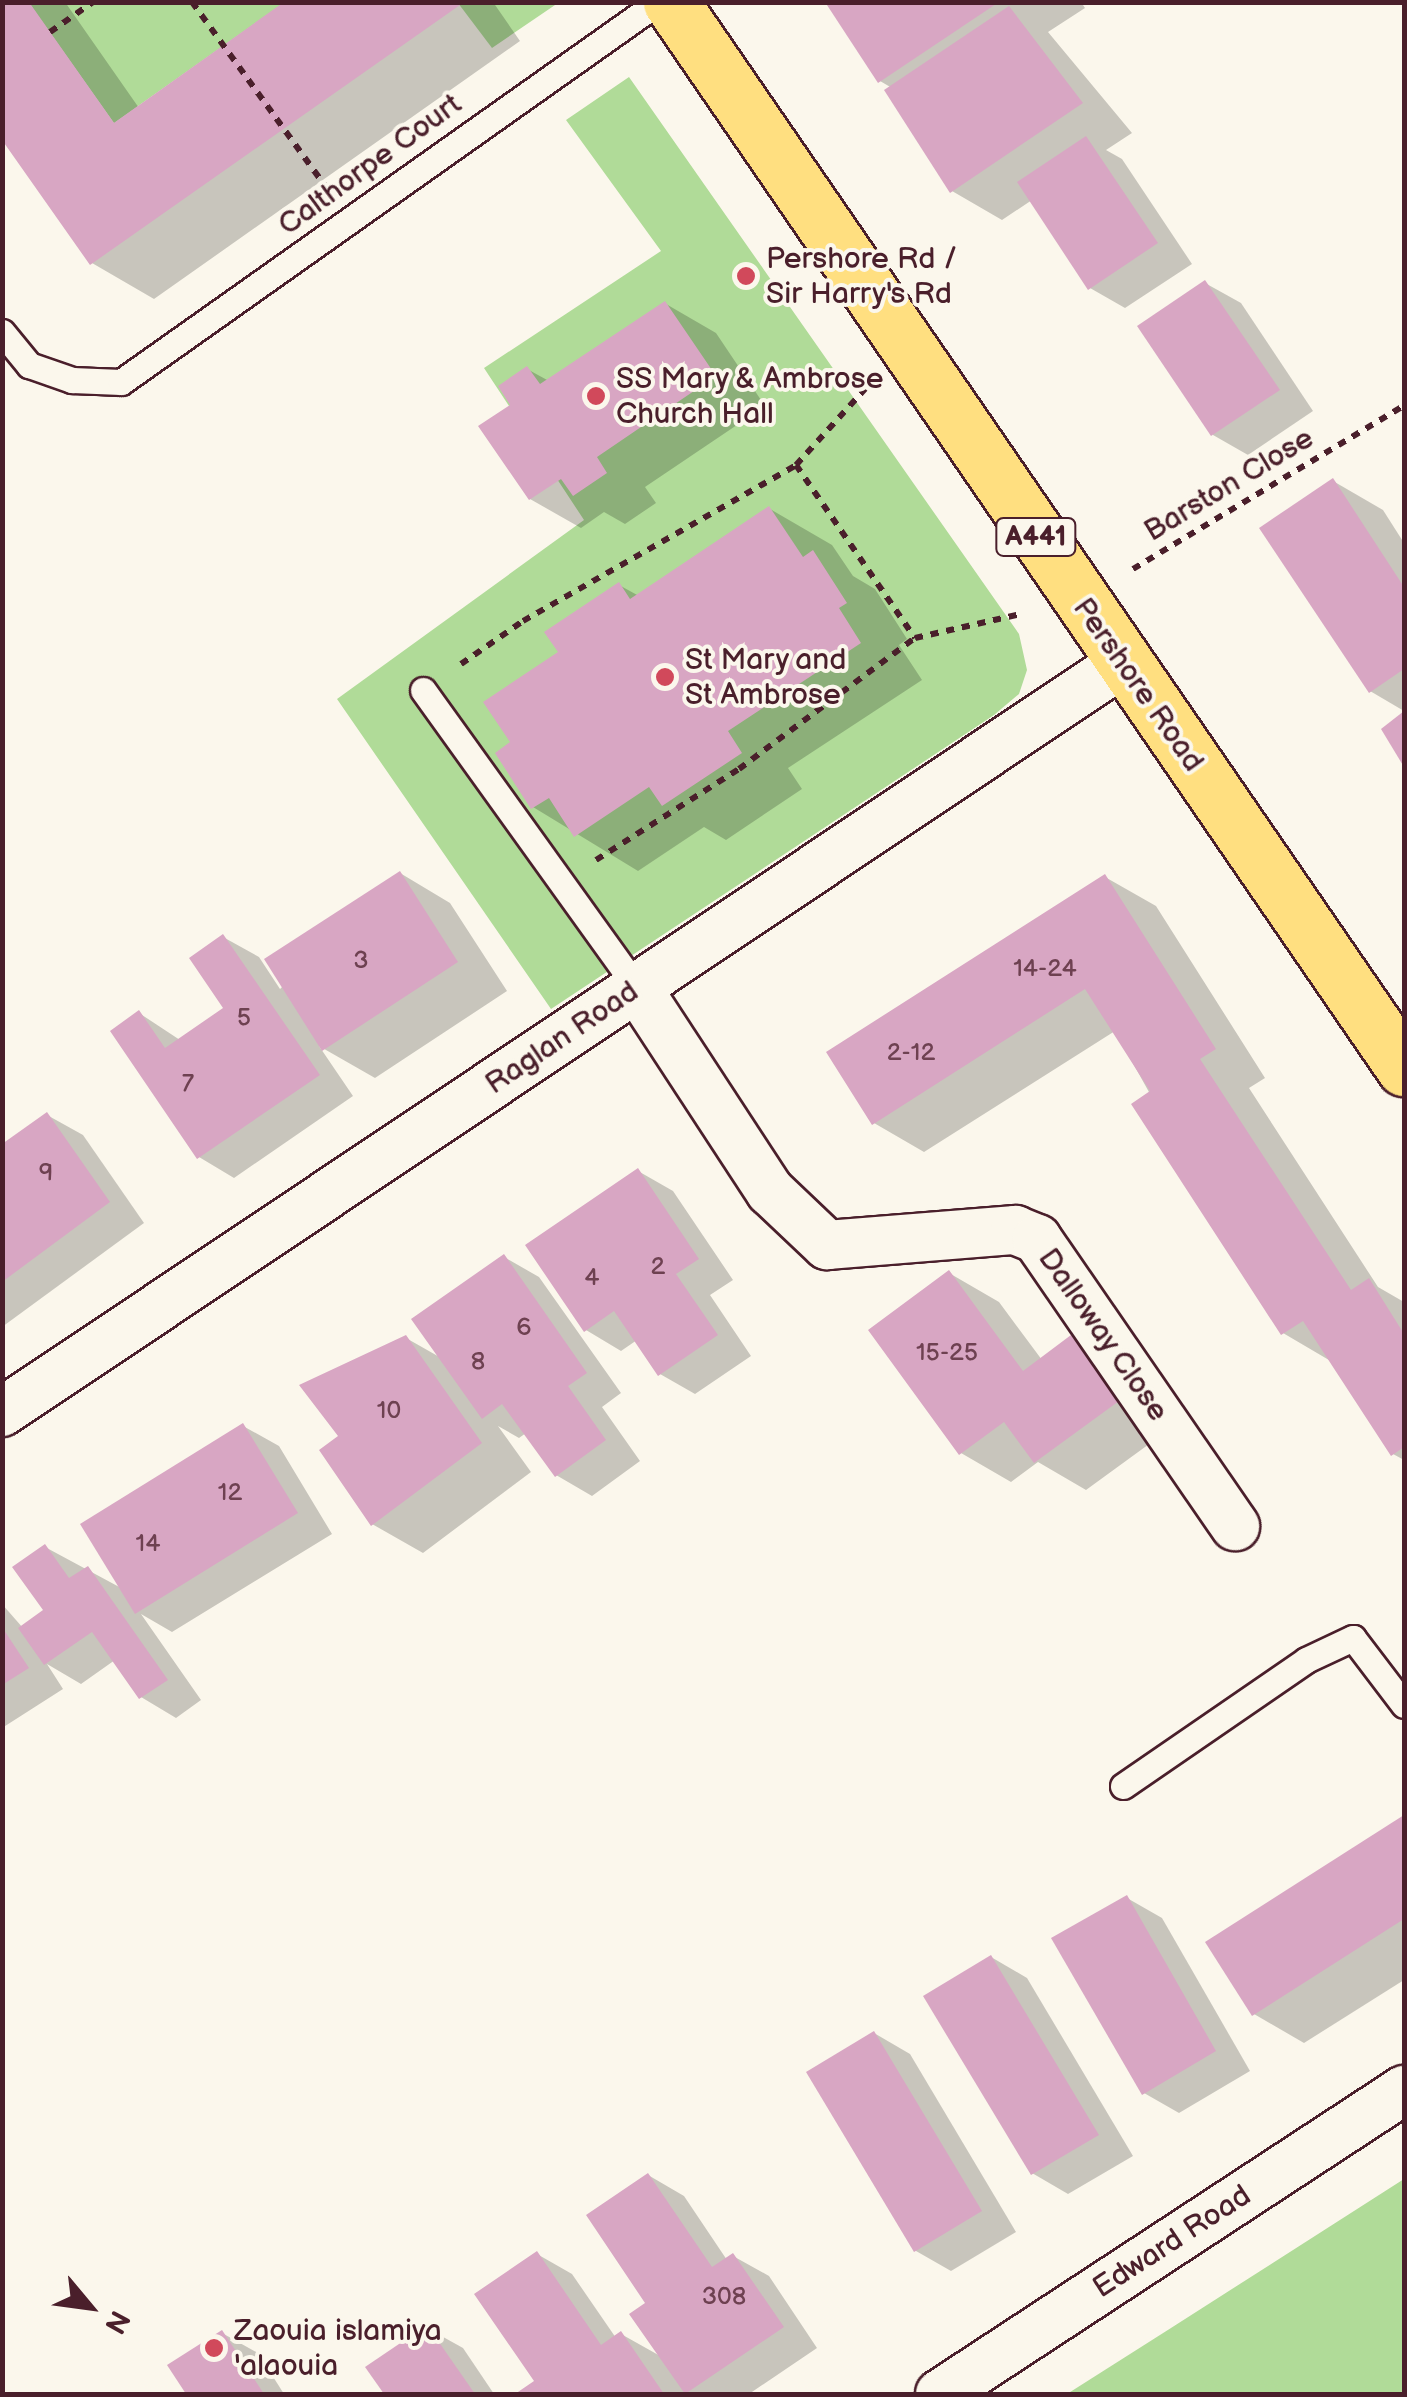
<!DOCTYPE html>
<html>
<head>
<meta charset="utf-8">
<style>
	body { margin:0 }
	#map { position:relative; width:1407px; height:2397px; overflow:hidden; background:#fbf7ec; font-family:"Balsamiq Sans",sans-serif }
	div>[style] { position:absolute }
	.green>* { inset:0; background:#b0db98 }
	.shadow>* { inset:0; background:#0003 }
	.building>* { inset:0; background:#d8a6c3 }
	.path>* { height:6px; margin-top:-3px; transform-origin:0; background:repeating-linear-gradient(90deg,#4a1f2b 0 8px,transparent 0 16px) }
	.roads { filter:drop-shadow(2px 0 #4a1f2b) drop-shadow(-2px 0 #4a1f2b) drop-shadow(0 2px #4a1f2b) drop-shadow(0 -2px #4a1f2b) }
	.lane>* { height:25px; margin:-12.5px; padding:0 12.5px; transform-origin:12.5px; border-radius:12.5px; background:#fbf7ec }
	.street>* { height:48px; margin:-24px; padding:0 24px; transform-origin:24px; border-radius:24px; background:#fbf7ec }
	.primary>* { height:55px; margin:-27.5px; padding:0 27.5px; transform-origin:27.5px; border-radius:27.5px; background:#ffdf80 }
	.dots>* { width:28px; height:28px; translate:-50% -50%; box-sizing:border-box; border:5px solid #fbf7ec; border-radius:50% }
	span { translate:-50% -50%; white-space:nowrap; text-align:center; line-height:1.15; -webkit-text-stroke:8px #fbf7ec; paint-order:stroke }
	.number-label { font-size:25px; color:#6e4151 }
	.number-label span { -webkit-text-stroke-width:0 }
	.shield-label span { padding:2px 8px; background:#fbf7ec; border:2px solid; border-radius:8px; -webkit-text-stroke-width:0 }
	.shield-label { font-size:28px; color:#4a1f2b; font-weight:700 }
	.street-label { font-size:30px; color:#4a1f2b }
	.poi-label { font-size:30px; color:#4a1f2b }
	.left { translate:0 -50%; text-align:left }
	.frame { position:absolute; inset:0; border:5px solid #4a1f2b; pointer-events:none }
	.north { position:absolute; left:40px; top:2257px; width:100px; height:100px; -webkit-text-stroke:8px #fbf7ec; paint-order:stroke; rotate:119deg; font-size:28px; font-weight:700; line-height:40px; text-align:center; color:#4a1f2b }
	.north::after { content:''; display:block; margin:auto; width:35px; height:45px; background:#4a1f2b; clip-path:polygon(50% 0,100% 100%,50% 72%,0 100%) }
</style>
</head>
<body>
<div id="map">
	<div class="green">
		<div style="clip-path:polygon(29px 3px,284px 3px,114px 123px)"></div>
		<div style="clip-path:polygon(458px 3px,558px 3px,492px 48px)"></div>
		<div style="clip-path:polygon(629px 77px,1019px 634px,1027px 670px,1019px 694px,994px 715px,551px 1009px,337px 699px,584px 520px,484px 368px,661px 251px,566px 120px)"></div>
		<div style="clip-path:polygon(1404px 2179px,1404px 2394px,1067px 2394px,1171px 2328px)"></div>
	</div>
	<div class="shadow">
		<div style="clip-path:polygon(2px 2px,65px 2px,139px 108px,289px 2px,493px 2px,520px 41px,154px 299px,92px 263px)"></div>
		<div style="clip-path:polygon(828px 2px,1081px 2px,1085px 8px,1048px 32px,1132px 133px,1106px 150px,1122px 159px,1192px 264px,1125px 308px,1090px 288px,1032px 200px,1002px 220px,952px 191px,892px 88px,880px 81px)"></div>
		<div style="clip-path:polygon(1205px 283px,1241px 303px,1313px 411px,1248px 455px,1213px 435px)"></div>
		<div style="clip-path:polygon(666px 304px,716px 333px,765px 406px,645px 487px,656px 503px,625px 524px,604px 512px,581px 528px,530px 499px,514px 406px,527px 369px,549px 381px)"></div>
		<div style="clip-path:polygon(1333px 481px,1383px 510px,1404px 543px,1404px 711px,1370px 691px)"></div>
		<div style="clip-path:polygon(770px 509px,832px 545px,853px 576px,875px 589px,907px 639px,899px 645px,922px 680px,788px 768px,802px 789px,726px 840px,704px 827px,638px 871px,533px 807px,514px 743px,561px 653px,619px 585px,639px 596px)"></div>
		<div style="clip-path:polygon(400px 873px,450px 903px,507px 991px,375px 1078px,319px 1046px,353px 1096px,234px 1178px,199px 1157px,139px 1013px,180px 1040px,226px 1008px,223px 937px,259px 957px,280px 989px)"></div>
		<div style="clip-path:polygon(1105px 877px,1156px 906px,1265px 1078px,1249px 1088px,1378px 1287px,1404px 1302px,1404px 1460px,1393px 1454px,1334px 1363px,1283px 1333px,1115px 1031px,924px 1152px,874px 1123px)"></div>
		<div style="clip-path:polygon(47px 1115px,83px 1135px,144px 1223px,2px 1327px,2px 1148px)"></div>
		<div style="clip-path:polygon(638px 1171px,673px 1191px,733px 1280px,710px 1295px,751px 1356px,695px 1394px,660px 1374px,637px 1340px,621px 1351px,586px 1330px)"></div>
		<div style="clip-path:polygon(504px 1257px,539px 1277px,621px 1393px,602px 1407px,640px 1461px,592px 1496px,556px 1475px,526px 1433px,519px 1438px,498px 1426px,531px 1472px,423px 1553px,372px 1524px,342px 1436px,406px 1338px,443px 1359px)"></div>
		<div style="clip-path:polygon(949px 1273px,999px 1302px,1042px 1360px,1071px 1338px,1121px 1367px,1167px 1431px,1086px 1490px,1038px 1462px,1011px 1482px,961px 1453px)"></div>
		<div style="clip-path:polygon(243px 1426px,279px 1446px,332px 1534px,172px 1632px,141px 1614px,201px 1700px,176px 1718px,141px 1697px,115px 1660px,81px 1684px,47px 1664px,63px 1689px,2px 1728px,2px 1604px,23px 1628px,47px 1611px,45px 1547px,123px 1589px)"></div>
		<div style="clip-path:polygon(1404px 1818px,1404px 1980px,1304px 2043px,1254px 2014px,1208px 1943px)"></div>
		<div style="clip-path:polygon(1127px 1898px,1162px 1918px,1250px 2071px,1179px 2113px,1144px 2093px)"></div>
		<div style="clip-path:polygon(991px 1957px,1027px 1978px,1133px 2156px,1068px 2194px,1032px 2173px)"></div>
		<div style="clip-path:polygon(874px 2033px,910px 2054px,1016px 2232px,951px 2271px,916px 2251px)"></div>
		<div style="clip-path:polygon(648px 2175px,684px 2196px,727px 2260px,733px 2256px,769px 2276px,817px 2348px,749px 2394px,523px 2394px,537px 2382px,537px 2254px,572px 2274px,616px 2338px,621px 2334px,662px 2357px,648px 2304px)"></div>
		<div style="clip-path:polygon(427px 2328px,463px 2348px,494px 2394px,387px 2394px,369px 2368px)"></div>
		<div style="clip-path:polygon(222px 2333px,258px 2353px,284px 2394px,189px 2394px,170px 2366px)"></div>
	</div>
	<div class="building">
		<div style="clip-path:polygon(2px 2px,29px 2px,114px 123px,284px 2px,460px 5px,90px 265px,2px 140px)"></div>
		<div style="clip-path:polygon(825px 2px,999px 2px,878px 83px)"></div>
		<div style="clip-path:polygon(1009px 6px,1083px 103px,950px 193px,884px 90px)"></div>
		<div style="clip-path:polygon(1086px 136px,1158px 243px,1088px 290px,1017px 182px)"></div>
		<div style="clip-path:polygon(1205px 280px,1280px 390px,1211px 436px,1137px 326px)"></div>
		<div style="clip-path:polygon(665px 301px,716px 376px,597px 457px,607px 473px,573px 496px,561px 479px,529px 500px,478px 426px,510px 405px,498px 386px,527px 366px,540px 384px)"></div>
		<div style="clip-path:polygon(1333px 478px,1404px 587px,1404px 669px,1369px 693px,1259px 528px)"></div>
		<div style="clip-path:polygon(769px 506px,803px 557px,813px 550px,847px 603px,839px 608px,861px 643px,728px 731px,742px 753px,662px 806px,649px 787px,574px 837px,549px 798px,531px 809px,495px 753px,510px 742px,483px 702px,558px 652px,544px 632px,619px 582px,630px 599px)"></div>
		<div style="clip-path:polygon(1404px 711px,1404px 767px,1381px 729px)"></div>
		<div style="clip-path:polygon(400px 871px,458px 962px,322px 1051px,264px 959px)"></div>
		<div style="clip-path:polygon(1105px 874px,1216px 1049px,1200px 1059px,1351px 1290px,1369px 1278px,1404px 1334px,1404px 1447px,1391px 1456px,1303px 1321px,1281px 1335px,1131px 1104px,1150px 1091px,1085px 989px,872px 1125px,826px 1052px)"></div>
		<div style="clip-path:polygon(223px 934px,320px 1075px,197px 1159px,110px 1031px,139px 1010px,165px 1048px,223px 1008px,189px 958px)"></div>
		<div style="clip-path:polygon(47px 1112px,110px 1202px,2px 1282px,2px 1144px)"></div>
		<div style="clip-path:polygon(638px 1168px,699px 1259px,676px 1274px,718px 1335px,658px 1376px,614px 1311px,584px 1332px,525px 1245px)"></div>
		<div style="clip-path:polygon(504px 1254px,587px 1373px,568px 1386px,606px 1440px,555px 1477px,502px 1404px,482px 1419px,411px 1319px)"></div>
		<div style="clip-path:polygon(949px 1270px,1023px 1371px,1071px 1335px,1119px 1401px,1034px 1463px,1004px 1422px,959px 1455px,868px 1330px)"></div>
		<div style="clip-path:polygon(406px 1335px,482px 1443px,371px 1526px,319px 1450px,338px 1436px,299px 1385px)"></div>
		<div style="clip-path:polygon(243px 1423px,298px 1513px,135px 1614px,80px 1524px)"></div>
		<div style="clip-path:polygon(45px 1544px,69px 1578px,88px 1566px,168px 1680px,139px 1699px,92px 1632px,44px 1665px,18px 1628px,43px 1610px,12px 1567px)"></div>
		<div style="clip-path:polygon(2px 1627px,29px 1668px,2px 1685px)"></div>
		<div style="clip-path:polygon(1404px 1815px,1404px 1919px,1252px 2016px,1205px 1942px)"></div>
		<div style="clip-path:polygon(1127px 1895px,1216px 2051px,1142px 2095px,1051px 1938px)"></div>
		<div style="clip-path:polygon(991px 1955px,1099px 2135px,1031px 2175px,923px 1996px)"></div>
		<div style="clip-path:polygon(874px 2031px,982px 2211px,914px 2252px,806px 2072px)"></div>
		<div style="clip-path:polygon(648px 2173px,712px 2267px,733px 2253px,784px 2327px,685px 2394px,629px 2314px,645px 2303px,586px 2215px)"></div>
		<div style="clip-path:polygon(537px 2251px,601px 2345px,621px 2331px,664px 2394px,515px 2394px,534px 2381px,474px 2294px)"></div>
		<div style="clip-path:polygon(427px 2325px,475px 2394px,384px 2394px,365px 2367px)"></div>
		<div style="clip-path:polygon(222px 2330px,264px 2394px,186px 2394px,167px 2365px)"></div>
	</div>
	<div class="path">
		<div style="left:192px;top:2px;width:227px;rotate:54.1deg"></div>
		<div style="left:50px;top:32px;width:52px;rotate:-34.9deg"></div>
		<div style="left:796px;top:465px;width:210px;rotate:55.5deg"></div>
		<div style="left:915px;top:638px;width:109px;rotate:-12.8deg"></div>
		<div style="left:1133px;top:569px;width:314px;rotate:-31.1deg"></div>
		<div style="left:461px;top:664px;width:75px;rotate:-34.7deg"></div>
		<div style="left:523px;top:621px;width:314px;rotate:-29.7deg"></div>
		<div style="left:796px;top:465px;width:103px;rotate:-47.8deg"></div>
		<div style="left:596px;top:860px;width:169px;rotate:-32.5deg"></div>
		<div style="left:739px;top:769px;width:219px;rotate:-36.7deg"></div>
	</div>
	<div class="roads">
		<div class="lane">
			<div style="left:2px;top:332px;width:43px;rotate:50.7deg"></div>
			<div style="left:29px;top:365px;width:46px;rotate:19.2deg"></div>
			<div style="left:72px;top:380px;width:49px;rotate:2.3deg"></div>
			<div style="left:121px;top:382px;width:658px;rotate:-35.28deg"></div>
			<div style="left:423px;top:690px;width:367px;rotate:54.3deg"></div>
			<div style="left:1123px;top:1786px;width:222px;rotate:-34.5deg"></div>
			<div style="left:1306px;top:1660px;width:52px;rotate:-25.1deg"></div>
			<div style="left:1353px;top:1638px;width:84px;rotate:52.7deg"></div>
		</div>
		<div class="street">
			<div style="left:637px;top:988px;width:243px;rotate:56.8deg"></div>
			<div style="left:770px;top:1191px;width:79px;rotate:43.5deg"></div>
			<div style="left:827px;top:1245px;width:189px;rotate:-4.6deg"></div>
			<div style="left:1015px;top:1230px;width:24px;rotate:22deg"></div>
			<div style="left:1037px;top:1239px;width:349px;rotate:55.4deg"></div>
			<div style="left:2px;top:1412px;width:1347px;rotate:-33.77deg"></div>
			<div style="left:940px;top:2394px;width:555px;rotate:-33.23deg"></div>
		</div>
		<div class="primary">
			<div style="left:671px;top:2px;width:1294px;rotate:55.49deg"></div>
		</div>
	</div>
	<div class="dots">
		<div style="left:746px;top:276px;background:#d1495b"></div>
		<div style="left:596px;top:396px;background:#d1495b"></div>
		<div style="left:665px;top:677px;background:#d1495b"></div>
		<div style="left:214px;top:2348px;background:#d1495b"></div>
	</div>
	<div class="number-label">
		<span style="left:361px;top:961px">3</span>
		<span style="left:1045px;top:969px">14-24</span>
		<span style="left:244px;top:1018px">5</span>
		<span style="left:911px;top:1053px">2-12</span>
		<span style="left:188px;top:1084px">7</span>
		<span style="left:46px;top:1173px">9</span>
		<span style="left:658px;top:1267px">2</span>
		<span style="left:592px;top:1278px">4</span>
		<span style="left:524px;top:1328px">6</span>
		<span style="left:947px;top:1353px">15-25</span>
		<span style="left:478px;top:1362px">8</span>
		<span style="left:389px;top:1411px">10</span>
		<span style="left:230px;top:1493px">12</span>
		<span style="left:148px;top:1544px">14</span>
		<span style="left:724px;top:2297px">308</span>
	</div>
	<div class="shield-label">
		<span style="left:1036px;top:537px">A441</span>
	</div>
	<div class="street-label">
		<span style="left:370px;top:165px;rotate:-36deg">Calthorpe Court</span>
		<span style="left:1229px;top:485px;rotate:-31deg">Barston Close</span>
		<span style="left:1138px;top:685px;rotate:55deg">Pershore Road</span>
		<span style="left:562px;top:1038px;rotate:-34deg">Raglan Road</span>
		<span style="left:1103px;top:1335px;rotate:55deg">Dalloway Close</span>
		<span style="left:1172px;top:2242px;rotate:-33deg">Edward Road</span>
	</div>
	<div class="poi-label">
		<span class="left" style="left:766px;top:276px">Pershore Rd /<br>Sir Harry's Rd</span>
		<span class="left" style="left:616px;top:396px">SS Mary &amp; Ambrose<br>Church Hall</span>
		<span class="left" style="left:685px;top:677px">St Mary and<br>St Ambrose</span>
		<span class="left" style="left:234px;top:2348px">Zaouia islamiya<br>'alaouia</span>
	</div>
	<div class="frame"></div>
	<div class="north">N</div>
</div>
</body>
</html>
